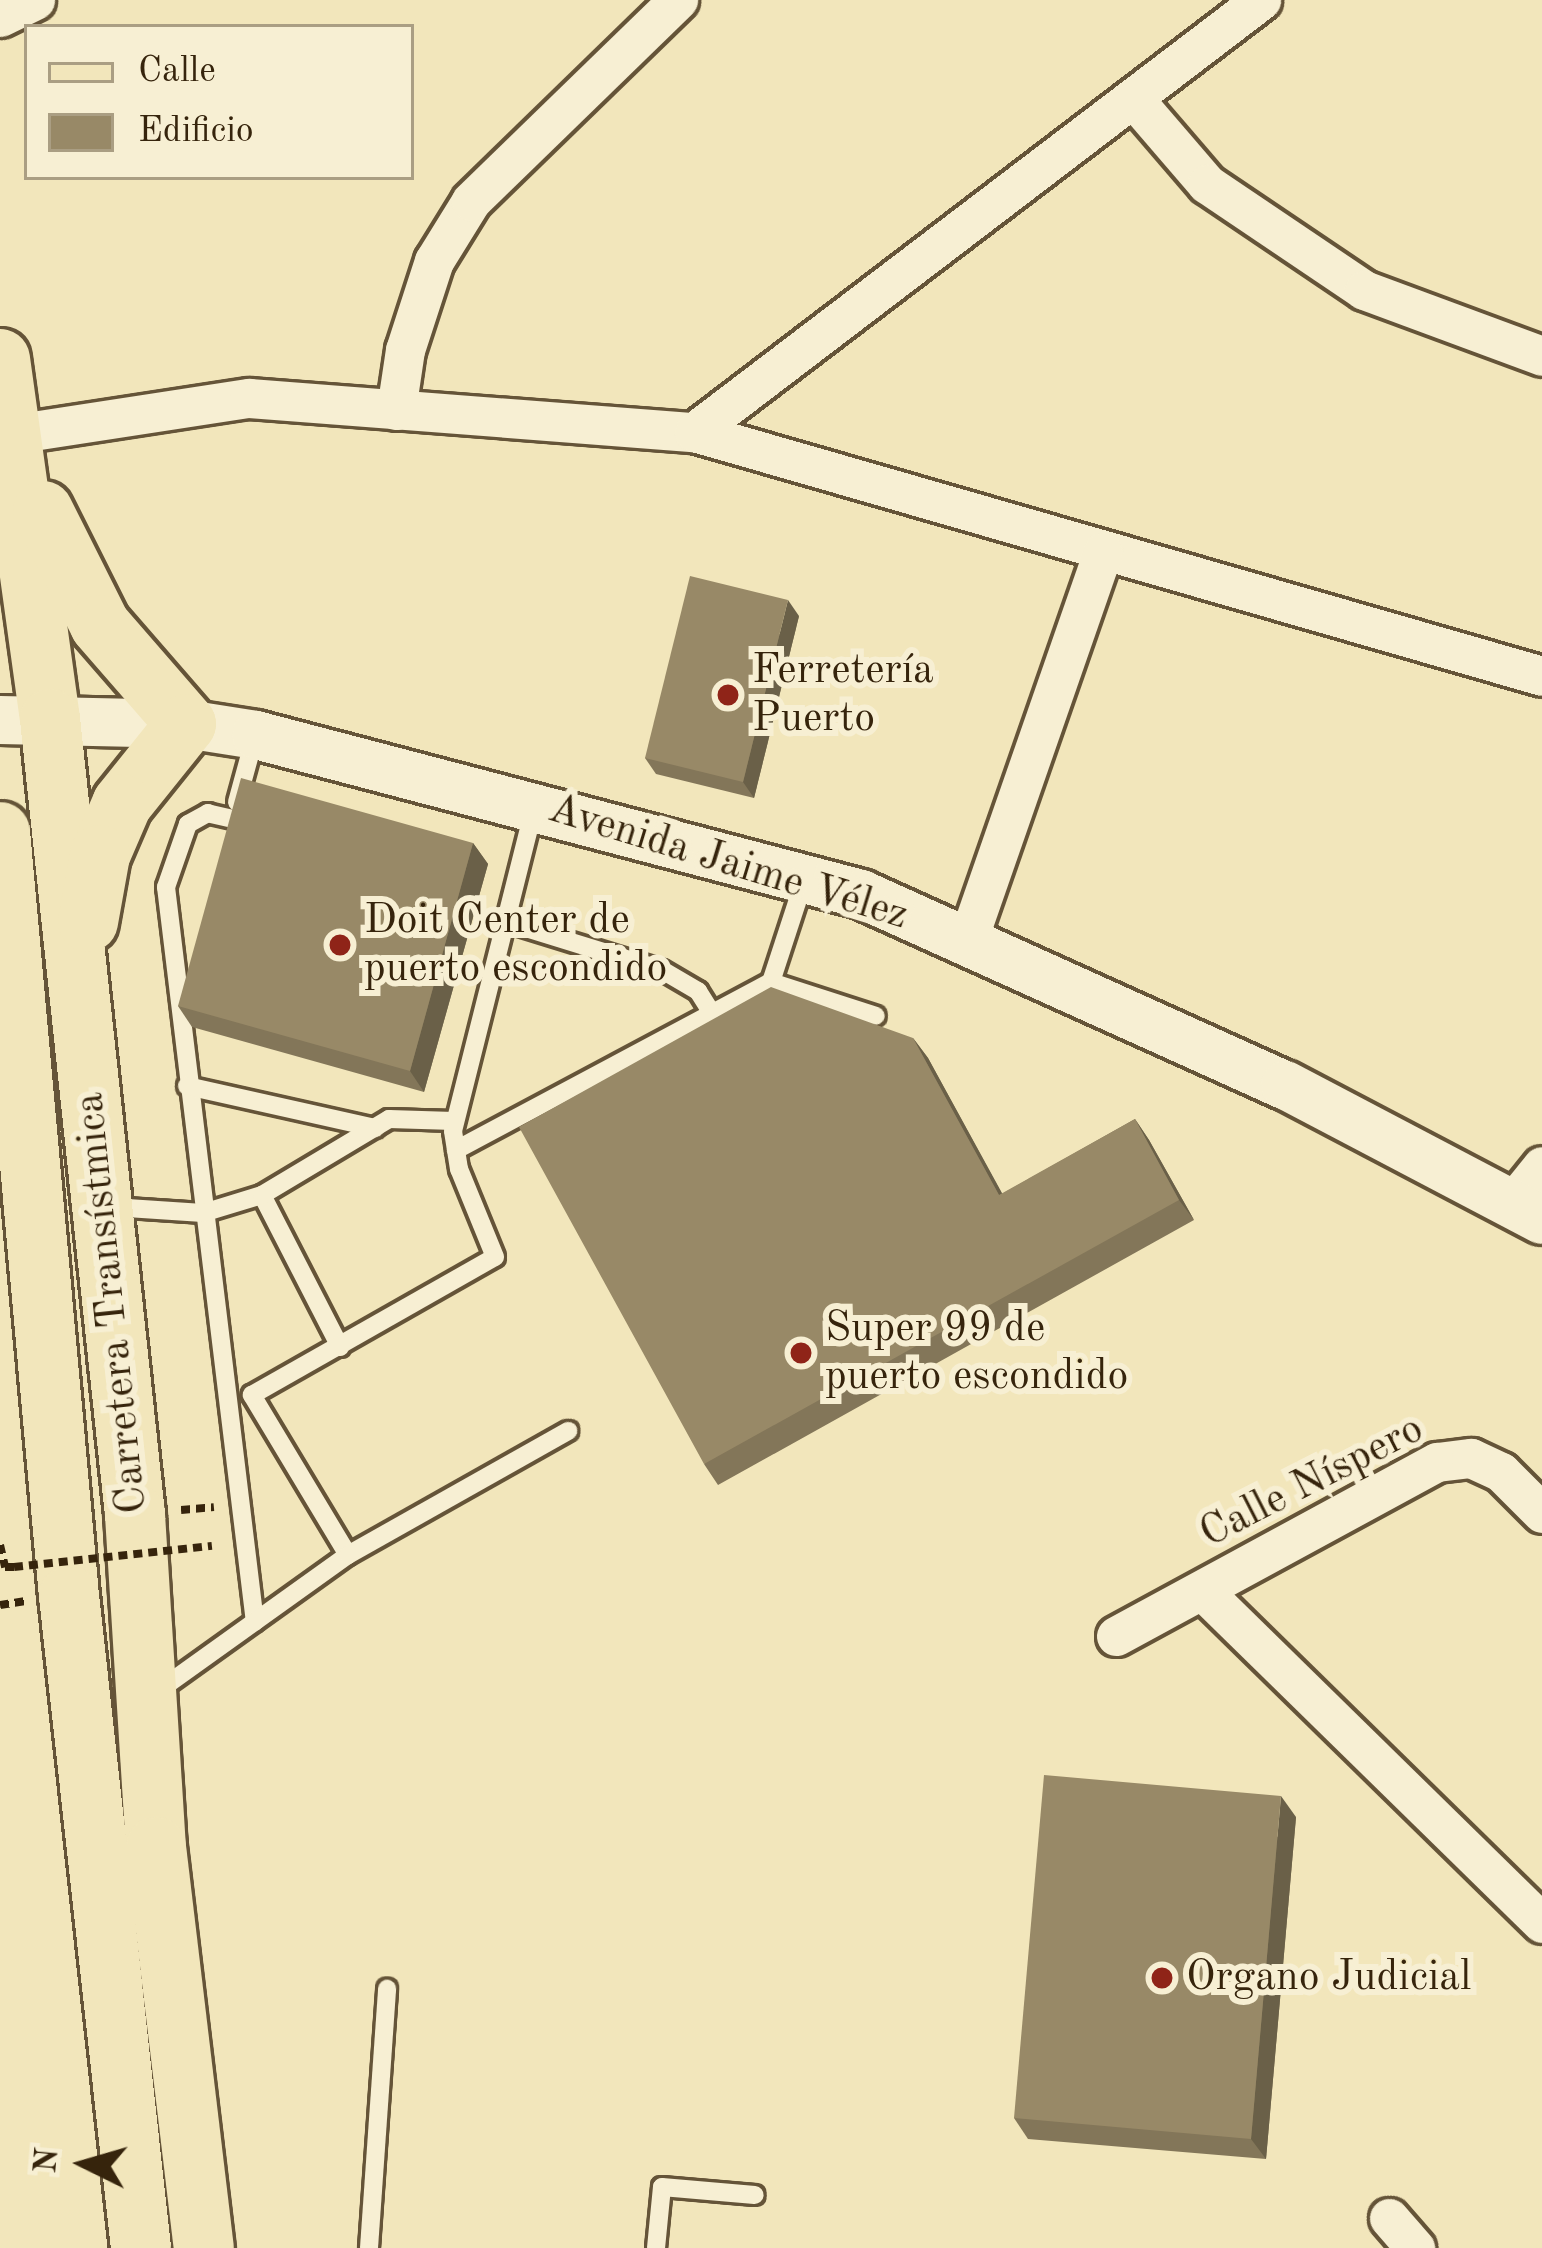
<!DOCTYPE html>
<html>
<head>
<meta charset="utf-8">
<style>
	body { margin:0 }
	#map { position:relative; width:1542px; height:2248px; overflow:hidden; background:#f2e6bb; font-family:"Old Standard TT",serif }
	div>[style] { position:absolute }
	.path>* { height:8px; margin-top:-4px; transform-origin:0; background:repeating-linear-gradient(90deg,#36240c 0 9px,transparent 0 15px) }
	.roads { filter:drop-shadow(3px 0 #655438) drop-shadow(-3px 0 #655438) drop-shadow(0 3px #655438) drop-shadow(0 -3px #655438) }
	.service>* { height:18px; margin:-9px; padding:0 9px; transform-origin:9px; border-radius:9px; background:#f7efd3 }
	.minor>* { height:39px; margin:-19.5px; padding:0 19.5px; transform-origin:19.5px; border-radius:19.5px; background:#f7efd3 }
	.tertiary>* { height:48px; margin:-24px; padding:0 24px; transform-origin:24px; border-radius:24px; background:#f7efd3 }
	.primary>* { height:60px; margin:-30px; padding:0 30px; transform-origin:30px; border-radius:30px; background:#f2e6bb }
	.path-bridge>* { height:8px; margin-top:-4px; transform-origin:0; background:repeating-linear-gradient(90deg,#36240c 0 9px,transparent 0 15px) }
	.wall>* { inset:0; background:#837659 }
	.shaded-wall>* { inset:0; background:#6a6048 }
	.building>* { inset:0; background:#988967 }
	.dots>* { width:33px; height:33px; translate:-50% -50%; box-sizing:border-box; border:6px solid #f7efd3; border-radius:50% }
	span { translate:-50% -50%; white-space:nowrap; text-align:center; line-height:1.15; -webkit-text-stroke:12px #f7efd3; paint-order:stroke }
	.poi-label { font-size:42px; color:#36240c }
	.left { translate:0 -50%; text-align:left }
	.street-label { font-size:42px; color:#36240c }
	.legend { position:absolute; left:24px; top:24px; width:390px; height:156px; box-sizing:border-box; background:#f7efd3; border:3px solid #aa9e83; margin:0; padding:15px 21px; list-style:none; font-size:36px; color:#36240c }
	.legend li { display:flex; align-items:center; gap:24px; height:60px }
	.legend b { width:60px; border:3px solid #aa9e83 }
	.north { position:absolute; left:24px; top:2104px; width:120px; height:120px; -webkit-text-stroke:9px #f7efd3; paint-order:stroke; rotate:275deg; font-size:33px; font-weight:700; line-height:48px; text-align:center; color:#36240c }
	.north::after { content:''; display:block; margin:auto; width:42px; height:54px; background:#36240c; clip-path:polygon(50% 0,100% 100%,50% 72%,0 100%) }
</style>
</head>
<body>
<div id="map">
	<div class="path">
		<div style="left:181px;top:1510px;width:33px;rotate:-5deg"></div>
		<div style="left:0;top:1545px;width:23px;rotate:77deg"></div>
		<div style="left:5px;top:1567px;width:9px"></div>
		<div style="left:0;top:1605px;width:26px;rotate:-9deg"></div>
	</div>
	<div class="roads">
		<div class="service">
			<div style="left:237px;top:802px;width:68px;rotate:-74.7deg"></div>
			<div style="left:233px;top:819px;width:26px;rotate:-167deg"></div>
			<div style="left:208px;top:813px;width:23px;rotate:151deg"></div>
			<div style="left:188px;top:824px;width:67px;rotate:109.2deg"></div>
			<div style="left:166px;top:887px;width:740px;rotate:83.1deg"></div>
			<div style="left:503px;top:921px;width:166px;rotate:17.1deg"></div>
			<div style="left:662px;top:970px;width:42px;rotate:30.3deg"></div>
			<div style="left:698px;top:991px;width:26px;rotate:58deg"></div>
			<div style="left:771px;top:982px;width:110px;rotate:17.9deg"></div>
			<div style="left:187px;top:1086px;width:193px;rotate:12.6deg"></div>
			<div style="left:456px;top:1150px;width:357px;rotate:-28.1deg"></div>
			<div style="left:771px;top:982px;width:106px;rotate:-71.9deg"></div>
			<div style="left:262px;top:1195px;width:171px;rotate:62.8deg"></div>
			<div style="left:112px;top:1207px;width:91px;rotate:3.8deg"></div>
			<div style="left:203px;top:1213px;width:62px;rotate:-17deg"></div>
			<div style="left:262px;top:1195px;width:148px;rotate:-30.9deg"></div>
			<div style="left:389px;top:1119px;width:65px;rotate:1.8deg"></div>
			<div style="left:348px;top:1555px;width:187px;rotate:-121deg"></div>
			<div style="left:252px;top:1395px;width:279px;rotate:-29.6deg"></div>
			<div style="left:495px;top:1257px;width:95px;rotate:-112.2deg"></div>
			<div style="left:459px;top:1169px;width:38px;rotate:-99deg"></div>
			<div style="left:453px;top:1131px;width:329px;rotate:-75.9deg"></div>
			<div style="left:158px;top:1691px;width:234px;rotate:-35.6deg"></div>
			<div style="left:348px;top:1555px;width:253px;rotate:-29.4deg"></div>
			<div style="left:369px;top:2248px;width:260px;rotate:-86deg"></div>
			<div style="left:656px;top:2248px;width:61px;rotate:-84.4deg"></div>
			<div style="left:662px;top:2187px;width:93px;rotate:4.9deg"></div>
		</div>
		<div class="minor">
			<div style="left:0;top:17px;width:39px;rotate:-26deg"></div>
			<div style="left:1133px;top:98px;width:113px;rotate:49.3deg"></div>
			<div style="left:1207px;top:184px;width:189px;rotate:34deg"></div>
			<div style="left:1364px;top:290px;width:190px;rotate:20.3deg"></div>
			<div style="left:396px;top:410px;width:61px;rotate:-81.5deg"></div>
			<div style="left:405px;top:350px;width:94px;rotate:-72deg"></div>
			<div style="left:434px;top:261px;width:70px;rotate:-58.3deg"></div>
			<div style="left:471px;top:201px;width:289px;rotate:-44.2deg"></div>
			<div style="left:694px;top:432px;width:713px;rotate:-37.3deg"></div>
			<div style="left:13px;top:434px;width:239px;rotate:-8.7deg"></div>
			<div style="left:249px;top:398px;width:446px;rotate:4.4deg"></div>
			<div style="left:694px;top:432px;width:882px;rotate:16.05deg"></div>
			<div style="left:967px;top:942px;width:413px;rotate:-70.8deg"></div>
			<div style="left:1513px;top:1202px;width:46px;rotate:-51.1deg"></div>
			<div style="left:1204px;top:1592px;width:473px;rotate:44.4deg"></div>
			<div style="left:1116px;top:1636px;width:365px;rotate:-28.5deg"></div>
			<div style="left:1437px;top:1462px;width:34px;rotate:-7deg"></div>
			<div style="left:1471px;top:1458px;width:33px;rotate:25deg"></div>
			<div style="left:1501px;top:1472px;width:58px;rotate:45deg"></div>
			<div style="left:1389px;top:2218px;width:40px;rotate:49deg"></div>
		</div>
		<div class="tertiary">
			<div style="left:0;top:720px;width:186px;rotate:1.2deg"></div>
			<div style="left:186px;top:724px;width:71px;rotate:8.9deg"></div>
			<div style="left:256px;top:735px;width:626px;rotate:14.72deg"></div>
			<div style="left:861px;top:894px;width:465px;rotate:24.3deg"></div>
			<div style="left:1285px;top:1085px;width:290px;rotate:27.7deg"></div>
		</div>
		<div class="primary">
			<div style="left:0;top:359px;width:363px;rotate:82.1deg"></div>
			<div style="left:50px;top:719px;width:801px;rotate:83.9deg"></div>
			<div style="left:135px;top:1515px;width:333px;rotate:86.4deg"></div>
			<div style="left:156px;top:1847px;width:404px;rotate:83.2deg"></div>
			<div style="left:43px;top:511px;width:127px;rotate:63.4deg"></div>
			<div style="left:100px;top:625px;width:131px;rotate:49deg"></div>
			<div style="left:186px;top:724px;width:102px;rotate:128.7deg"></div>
			<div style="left:122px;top:804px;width:56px;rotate:113.3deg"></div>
			<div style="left:100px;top:855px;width:68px;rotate:100.2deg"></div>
			<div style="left:0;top:832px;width:767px;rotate:84.84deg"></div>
			<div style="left:69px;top:1596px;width:656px;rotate:83.7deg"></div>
		</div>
	</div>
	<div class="path-bridge">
		<div style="left:14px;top:1567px;width:199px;rotate:-6.1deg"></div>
	</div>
	<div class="wall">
		<div style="clip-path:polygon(799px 616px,754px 798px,656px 774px,645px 758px)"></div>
		<div style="clip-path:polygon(473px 843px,488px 864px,424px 1092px,192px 1027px,178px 1006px)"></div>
		<div style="clip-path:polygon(913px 1038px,928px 1058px,1002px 1194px,1135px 1119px,1149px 1140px,1194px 1220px,718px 1485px,704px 1464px)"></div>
		<div style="clip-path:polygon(1296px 1817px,1266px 2159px,1028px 2139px,1014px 2118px)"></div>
	</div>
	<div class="shaded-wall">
		<div style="clip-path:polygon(788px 600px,799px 616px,754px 798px,743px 782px)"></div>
		<div style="clip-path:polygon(473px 843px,488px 864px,424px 1092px,410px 1071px)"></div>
		<div style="clip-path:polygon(913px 1038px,928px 1058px,1014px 1215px,999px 1195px)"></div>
		<div style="clip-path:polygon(1135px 1119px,1149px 1140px,1194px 1220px,1179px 1200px)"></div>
		<div style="clip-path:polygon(1281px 1796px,1296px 1817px,1266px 2159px,1251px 2139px)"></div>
	</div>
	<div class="building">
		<div style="clip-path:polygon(690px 576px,788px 600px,743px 782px,645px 758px)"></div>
		<div style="clip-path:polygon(241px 778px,473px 843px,410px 1071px,178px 1006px)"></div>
		<div style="clip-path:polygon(771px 987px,913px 1038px,999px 1195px,1135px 1119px,1179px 1200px,704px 1464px,519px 1127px)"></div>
		<div style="clip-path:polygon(1044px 1775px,1281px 1796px,1251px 2139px,1014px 2118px)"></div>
	</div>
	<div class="dots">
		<div style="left:728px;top:695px;background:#8f2418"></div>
		<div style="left:340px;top:945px;background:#8f2418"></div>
		<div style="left:801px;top:1353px;background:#8f2418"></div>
		<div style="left:1162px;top:1978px;background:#8f2418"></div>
	</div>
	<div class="poi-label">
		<span class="left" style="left:752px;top:695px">Ferretería<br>Puerto</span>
		<span class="left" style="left:364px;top:945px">Doit Center de<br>puerto escondido</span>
		<span class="left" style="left:825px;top:1353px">Super 99 de<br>puerto escondido</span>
		<span class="left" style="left:1186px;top:1978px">Organo Judicial</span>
	</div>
	<div class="street-label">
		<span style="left:728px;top:863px;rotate:17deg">Avenida Jaime Vélez</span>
		<span style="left:112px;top:1303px;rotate:-96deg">Carretera Transístmica</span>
		<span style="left:1312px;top:1482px;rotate:-27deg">Calle Níspero</span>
	</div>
	<ul class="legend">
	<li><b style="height:15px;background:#f2e6bb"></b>Calle</li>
	<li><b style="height:33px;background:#988967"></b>Edificio</li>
	</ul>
	<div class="north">N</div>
</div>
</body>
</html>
